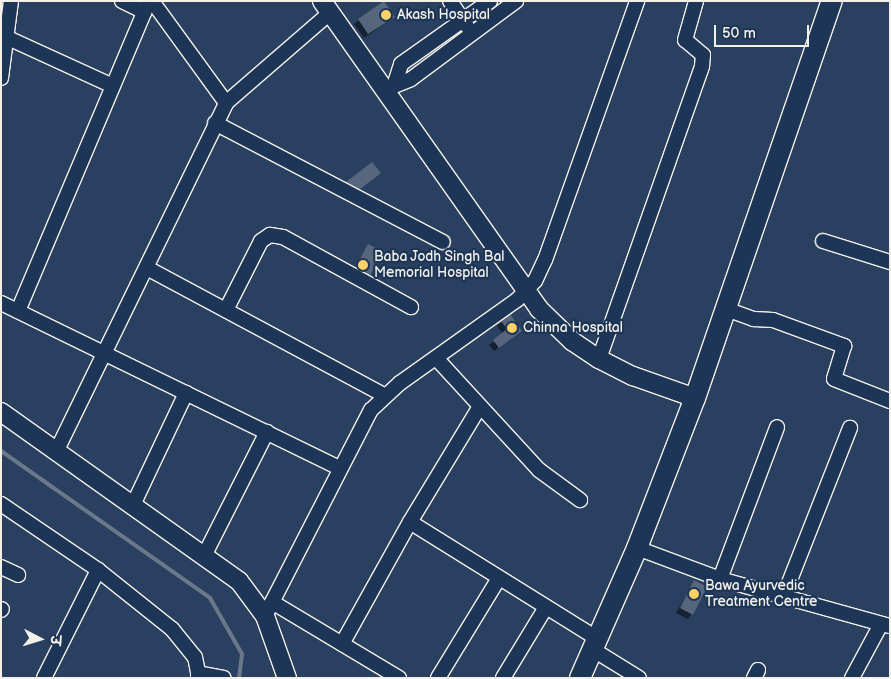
<!DOCTYPE html>
<html>
<head>
<meta charset="utf-8">
<style>
	body { margin:0 }
	#map { position:relative; width:891px; height:679px; overflow:hidden; background:#2a4060; font-family:"Balsamiq Sans","Playpen Sans Deva",sans-serif }
	div>[style] { position:absolute }
	.shadow>* { inset:0; background:#0007 }
	.stream>* { height:4px; margin:-2px; padding:0 2px; transform-origin:2px; border-radius:2px; background:#6a788a }
	.building>* { inset:0; background:#56677d }
	.roads { filter:drop-shadow(1px 0 #f4f1e8) drop-shadow(-1px 0 #f4f1e8) drop-shadow(0 1px #f4f1e8) drop-shadow(0 -1px #f4f1e8) }
	.minor>* { height:14px; margin:-7px; padding:0 7px; transform-origin:7px; border-radius:7px; background:#1d3557 }
	.tertiary>* { height:18px; margin:-9px; padding:0 9px; transform-origin:9px; border-radius:9px; background:#1d3557 }
	.secondary>* { height:20px; margin:-10px; padding:0 10px; transform-origin:10px; border-radius:10px; background:#1d3557 }
	.dots>* { width:14px; height:14px; translate:-50% -50%; box-sizing:border-box; border:2px solid #1d3557; border-radius:50% }
	span { translate:-50% -50%; white-space:nowrap; text-align:center; line-height:1.15; -webkit-text-stroke:4.5px #1d3557; paint-order:stroke }
	.poi-label { font-size:14px; color:#f4f1e8 }
	.left { translate:0 -50%; text-align:left }
	.frame { position:absolute; inset:0; border:2px solid #f4f1e8; pointer-events:none }
	.north { position:absolute; left:15px; top:614px; width:50px; height:50px; -webkit-text-stroke:4px #1d3557; paint-order:stroke; rotate:95deg; font-size:14px; font-weight:700; line-height:20px; text-align:center; color:#f4f1e8 }
	.north::after { content:''; display:block; margin:auto; width:18px; height:22px; background:#f4f1e8; clip-path:polygon(50% 0,100% 100%,50% 72%,0 100%) }
	.scale { position:absolute; left:714px; top:25px; width:95px; height:22px; box-sizing:border-box; border:2px solid #f4f1e8; border-top:0; padding-left:6px; font-size:15px; line-height:18px; white-space:nowrap; color:#f4f1e8; -webkit-text-stroke:4px #1d3557; paint-order:stroke }
</style>
</head>
<body>
<div id="map">
	<div class="shadow">
		<div style="clip-path:polygon(359px 20px,389px 21px,364px 38px,354px 24px)"></div>
		<div style="clip-path:polygon(368px 245px,369px 275px,364px 279px,352px 273px)"></div>
		<div style="clip-path:polygon(510px 316px,516px 335px,494px 351px,489px 345px,503px 334px,497px 326px)"></div>
		<div style="clip-path:polygon(694px 582px,692px 614px,688px 619px,676px 613px)"></div>
	</div>
	<div class="stream">
		<div style="left:1px;top:451px;width:256px;rotate:35.1deg"></div>
		<div style="left:210px;top:598px;width:64px;rotate:60.3deg"></div>
		<div style="left:242px;top:654px;width:24px;rotate:97deg"></div>
	</div>
	<div class="building">
		<div style="clip-path:polygon(384px 1px,395px 17px,368px 34px,358px 19px)"></div>
		<div style="clip-path:polygon(372px 162px,381px 173px,355px 193px,346px 182px)"></div>
		<div style="clip-path:polygon(368px 244px,382px 251px,370px 276px,355px 268px)"></div>
		<div style="clip-path:polygon(510px 314px,522px 331px,499px 348px,493px 340px,507px 329px,501px 321px)"></div>
		<div style="clip-path:polygon(694px 580px,707px 587px,693px 615px,680px 608px)"></div>
	</div>
	<div class="roads">
		<div class="minor">
			<div style="left:122px;top:1px;width:25px;rotate:26deg"></div>
			<div style="left:152px;top:1px;width:126px;rotate:54deg"></div>
			<div style="left:450px;top:1px;width:30px;rotate:56deg"></div>
			<div style="left:8px;top:38px;width:115px;rotate:24.6deg"></div>
			<div style="left:1px;top:78px;width:78px;rotate:-82.6deg"></div>
			<div style="left:395px;top:83px;width:20px;rotate:-72deg"></div>
			<div style="left:401px;top:64px;width:109px;rotate:-35.3deg"></div>
			<div style="left:384px;top:90px;width:29px;rotate:-22deg"></div>
			<div style="left:411px;top:79px;width:131px;rotate:-36.6deg"></div>
			<div style="left:215px;top:123px;width:257px;rotate:27.6deg"></div>
			<div style="left:823px;top:241px;width:70px;rotate:17.4deg"></div>
			<div style="left:147px;top:268px;width:269px;rotate:28.2deg"></div>
			<div style="left:1px;top:303px;width:377px;rotate:26deg"></div>
			<div style="left:726px;top:309px;width:30px;rotate:20deg"></div>
			<div style="left:754px;top:319px;width:19px;rotate:3deg"></div>
			<div style="left:773px;top:320px;width:76px;rotate:20.1deg"></div>
			<div style="left:844px;top:346px;width:34px;rotate:107deg"></div>
			<div style="left:834px;top:379px;width:60px;rotate:21.4deg"></div>
			<div style="left:226px;top:310px;width:77px;rotate:-63.1deg"></div>
			<div style="left:261px;top:241px;width:11px;rotate:-34deg"></div>
			<div style="left:270px;top:235px;width:13px;rotate:9deg"></div>
			<div style="left:283px;top:237px;width:146px;rotate:28.7deg"></div>
			<div style="left:18px;top:311px;width:337px;rotate:-67.1deg"></div>
			<div style="left:436px;top:358px;width:152px;rotate:47.4deg"></div>
			<div style="left:539px;top:470px;width:51px;rotate:36.2deg"></div>
			<div style="left:599px;top:359px;width:311px;rotate:-70.6deg"></div>
			<div style="left:702px;top:66px;width:11px;rotate:-85deg"></div>
			<div style="left:703px;top:55px;width:23px;rotate:-140deg"></div>
			<div style="left:685px;top:40px;width:41px;rotate:-74.2deg"></div>
			<div style="left:57px;top:450px;width:386px;rotate:-64deg"></div>
			<div style="left:226px;top:103px;width:138px;rotate:-40.9deg"></div>
			<div style="left:1px;top:504px;width:117px;rotate:34.2deg"></div>
			<div style="left:98px;top:570px;width:95px;rotate:38.6deg"></div>
			<div style="left:172px;top:629px;width:36px;rotate:51deg"></div>
			<div style="left:195px;top:657px;width:16px;rotate:79deg"></div>
			<div style="left:133px;top:505px;width:124px;rotate:-64.7deg"></div>
			<div style="left:410px;top:522px;width:219px;rotate:31.9deg"></div>
			<div style="left:637px;top:548px;width:89px;rotate:20.5deg"></div>
			<div style="left:720px;top:579px;width:176px;rotate:15.5deg"></div>
			<div style="left:205px;top:554px;width:137px;rotate:-63.1deg"></div>
			<div style="left:1px;top:567px;width:19px;rotate:25deg"></div>
			<div style="left:720px;top:579px;width:162px;rotate:-69.4deg"></div>
			<div style="left:783px;top:598px;width:183px;rotate:-68.5deg"></div>
			<div style="left:272px;top:602px;width:148px;rotate:30.9deg"></div>
			<div style="left:1px;top:610px;width:1px;rotate:-45deg"></div>
			<div style="left:265px;top:616px;width:232px;rotate:-62.8deg"></div>
			<div style="left:371px;top:410px;width:40px;rotate:-43deg"></div>
			<div style="left:400px;top:383px;width:143px;rotate:-35.4deg"></div>
			<div style="left:517px;top:300px;width:26px;rotate:-47deg"></div>
			<div style="left:535px;top:281px;width:23px;rotate:-65deg"></div>
			<div style="left:545px;top:260px;width:275px;rotate:-70.4deg"></div>
			<div style="left:342px;top:644px;width:140px;rotate:-60.9deg"></div>
			<div style="left:410px;top:522px;width:133px;rotate:-58.8deg"></div>
			<div style="left:592px;top:649px;width:55px;rotate:31.7deg"></div>
			<div style="left:44px;top:678px;width:121px;rotate:-63.4deg"></div>
			<div style="left:198px;top:678px;width:5px;rotate:-90deg"></div>
			<div style="left:198px;top:673px;width:26px;rotate:11deg"></div>
			<div style="left:438px;top:678px;width:117px;rotate:-58.6deg"></div>
			<div style="left:503px;top:678px;width:83px;rotate:-58.8deg"></div>
			<div style="left:754px;top:678px;width:9px;rotate:-63deg"></div>
			<div style="left:852px;top:678px;width:59px;rotate:-61.7deg"></div>
		</div>
		<div class="tertiary">
			<div style="left:322px;top:1px;width:377px;rotate:54.8deg"></div>
			<div style="left:539px;top:309px;width:46px;rotate:44.1deg"></div>
			<div style="left:572px;top:341px;width:32px;rotate:34deg"></div>
			<div style="left:599px;top:359px;width:38px;rotate:27deg"></div>
			<div style="left:633px;top:376px;width:66px;rotate:19.5deg"></div>
			<div style="left:1px;top:412px;width:292px;rotate:35.4deg"></div>
			<div style="left:239px;top:581px;width:44px;rotate:53.4deg"></div>
			<div style="left:265px;top:616px;width:66px;rotate:70.5deg"></div>
		</div>
		<div class="secondary">
			<div style="left:580px;top:678px;width:142px;rotate:-66.3deg"></div>
			<div style="left:637px;top:548px;width:161px;rotate:-68.9deg"></div>
			<div style="left:695px;top:398px;width:420px;rotate:-71deg"></div>
		</div>
	</div>
	<div class="dots">
		<div style="left:386px;top:15px;background:#ffd166"></div>
		<div style="left:363px;top:265px;background:#ffd166"></div>
		<div style="left:512px;top:328px;background:#ffd166"></div>
		<div style="left:694px;top:594px;background:#ffd166"></div>
	</div>
	<div class="poi-label">
		<span class="left" style="left:397px;top:15px">Akash Hospital</span>
		<span class="left" style="left:374px;top:265px">Baba Jodh Singh Bal<br>Memorial Hospital</span>
		<span class="left" style="left:523px;top:328px">Chinna Hospital</span>
		<span class="left" style="left:705px;top:594px">Bawa Ayurvedic<br>Treatment Centre</span>
	</div>
	<div class="frame"></div>
	<div class="north">उ</div>
	<div class="scale">50 m</div>
</div>
</body>
</html>
